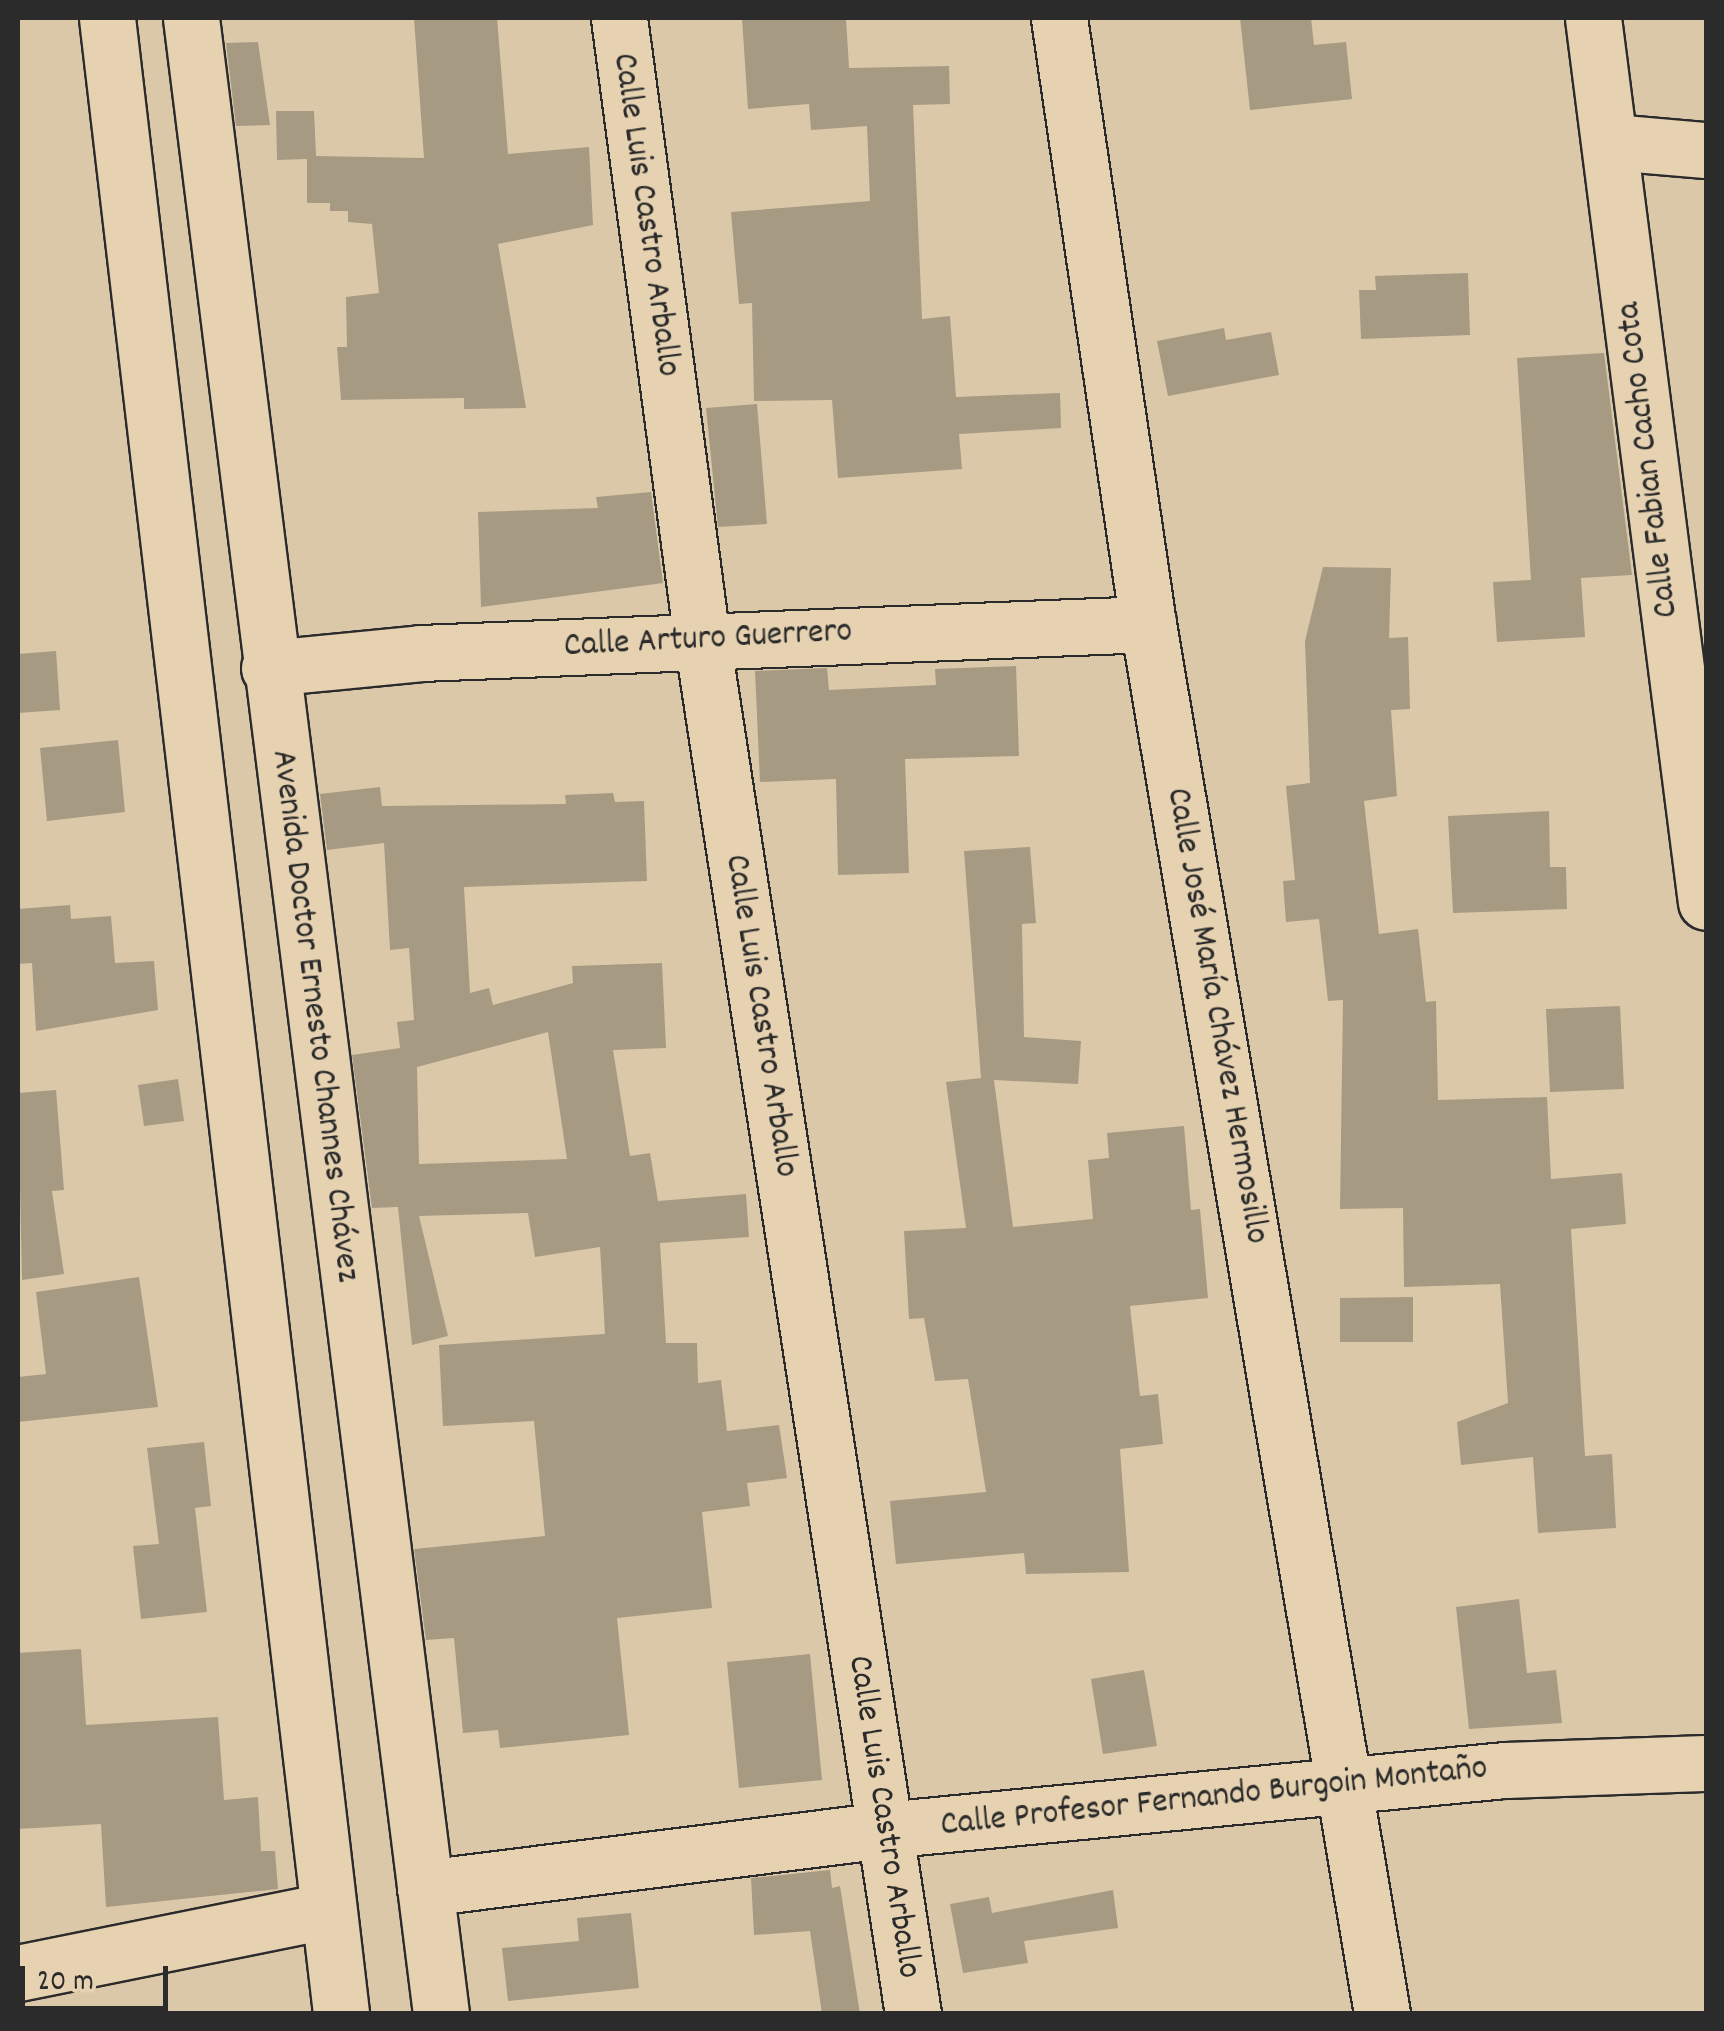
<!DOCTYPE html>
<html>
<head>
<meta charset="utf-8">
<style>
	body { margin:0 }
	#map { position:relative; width:1724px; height:2031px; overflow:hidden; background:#dbc8a9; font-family:Dekko,sans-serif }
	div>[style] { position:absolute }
	.building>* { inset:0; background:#a79a83 }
	.roads { filter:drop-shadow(2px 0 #2b2b2b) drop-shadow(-2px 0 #2b2b2b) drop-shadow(0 2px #2b2b2b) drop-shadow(0 -2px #2b2b2b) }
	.minor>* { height:55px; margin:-27.5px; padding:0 27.5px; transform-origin:27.5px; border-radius:27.5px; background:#e6d2b1 }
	span { translate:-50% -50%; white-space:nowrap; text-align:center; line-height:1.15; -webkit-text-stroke:8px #e6d2b1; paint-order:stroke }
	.street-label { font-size:35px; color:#2b2b2b }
	.frame { position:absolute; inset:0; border:20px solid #2b2b2b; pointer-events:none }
	.scale { position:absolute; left:20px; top:1966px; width:148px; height:45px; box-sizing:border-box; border:5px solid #2b2b2b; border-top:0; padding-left:12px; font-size:30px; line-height:35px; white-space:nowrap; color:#2b2b2b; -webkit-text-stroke:8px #e6d2b1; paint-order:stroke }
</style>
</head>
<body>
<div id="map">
	<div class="building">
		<div style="clip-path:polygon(414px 18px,497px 18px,508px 154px,589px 147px,593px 225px,498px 244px,526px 408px,464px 409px,464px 398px,341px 400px,337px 347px,347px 347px,346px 297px,379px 293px,372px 224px,348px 222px,348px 211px,330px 211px,330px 203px,307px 203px,307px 159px,277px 160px,276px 111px,314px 111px,316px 156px,424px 158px)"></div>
		<div style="clip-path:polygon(742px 18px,846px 18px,849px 68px,949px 66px,950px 104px,913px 105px,922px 319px,950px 316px,956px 397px,1060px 393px,1061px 428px,959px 434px,962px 469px,838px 478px,832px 400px,754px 401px,752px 303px,739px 304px,731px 212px,870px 201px,867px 126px,811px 130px,809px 104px,748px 109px)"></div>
		<div style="clip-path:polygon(1240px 18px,1311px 18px,1314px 45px,1346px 42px,1352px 99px,1250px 110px)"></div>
		<div style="clip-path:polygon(258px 42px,270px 125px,236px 126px,226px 43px)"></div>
		<div style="clip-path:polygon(1468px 273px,1470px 335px,1361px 339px,1359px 290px,1376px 290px,1375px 276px)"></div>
		<div style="clip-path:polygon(1224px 328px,1226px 340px,1271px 332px,1279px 375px,1168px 396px,1157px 341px)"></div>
		<div style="clip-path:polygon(1604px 353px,1632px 575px,1581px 578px,1585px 637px,1497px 642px,1493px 582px,1531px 580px,1517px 358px)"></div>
		<div style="clip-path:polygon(757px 404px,767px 524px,718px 527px,706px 408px)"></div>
		<div style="clip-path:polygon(651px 492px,663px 583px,481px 607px,478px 512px,598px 508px,596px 497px)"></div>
		<div style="clip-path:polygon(1323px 567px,1391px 568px,1389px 638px,1408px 637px,1410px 709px,1391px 710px,1397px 796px,1364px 801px,1379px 934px,1418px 929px,1426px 1002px,1436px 1001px,1438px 1100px,1547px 1097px,1551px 1179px,1622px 1173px,1626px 1224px,1571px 1229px,1585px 1456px,1612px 1454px,1616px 1528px,1538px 1533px,1533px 1457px,1461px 1465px,1457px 1422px,1508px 1403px,1500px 1284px,1404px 1287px,1403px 1208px,1340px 1209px,1343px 1000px,1328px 1001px,1319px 919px,1286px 922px,1283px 881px,1295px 880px,1286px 786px,1310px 783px,1305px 641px)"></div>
		<div style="clip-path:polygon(56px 651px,60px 710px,18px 713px,18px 654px)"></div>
		<div style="clip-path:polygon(1016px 666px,1019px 756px,905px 759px,909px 873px,838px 875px,836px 779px,760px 782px,755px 671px,827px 668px,829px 690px,936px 685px,935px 669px)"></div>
		<div style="clip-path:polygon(118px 740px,125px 812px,47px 821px,40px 748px)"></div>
		<div style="clip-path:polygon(evenodd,380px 787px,382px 806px,566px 804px,565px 795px,613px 793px,615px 802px,644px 801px,647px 881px,464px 887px,470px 993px,489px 988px,493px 1005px,573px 983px,572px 966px,662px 963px,666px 1048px,613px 1050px,630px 1156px,650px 1153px,658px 1201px,746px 1194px,749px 1237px,660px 1243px,666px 1343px,697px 1343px,698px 1383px,721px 1380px,727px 1431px,779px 1425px,787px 1478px,747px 1483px,750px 1506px,702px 1512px,712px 1608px,617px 1618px,629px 1735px,500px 1748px,498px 1730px,463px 1733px,454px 1638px,426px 1640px,414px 1549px,545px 1536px,534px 1421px,443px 1426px,439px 1345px,605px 1334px,600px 1247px,535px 1257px,528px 1213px,419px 1216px,448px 1336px,412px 1345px,398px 1207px,372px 1208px,352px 1055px,400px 1048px,397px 1022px,414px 1020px,409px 948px,390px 950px,384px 843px,327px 850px,320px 794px,380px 787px,548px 1032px,567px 1159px,419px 1164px,417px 1067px,548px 1032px)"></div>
		<div style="clip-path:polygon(1549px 811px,1550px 867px,1566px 867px,1567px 909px,1453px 913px,1448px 816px)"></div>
		<div style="clip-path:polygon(1030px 847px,1036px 923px,1022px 924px,1024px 1037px,1081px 1041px,1078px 1084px,994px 1080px,1013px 1227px,1093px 1219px,1088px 1160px,1109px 1158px,1107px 1133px,1184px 1126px,1191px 1210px,1200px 1209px,1208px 1298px,1130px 1306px,1140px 1396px,1158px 1394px,1163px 1444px,1120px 1449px,1129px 1572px,1026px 1574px,1024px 1553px,896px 1564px,890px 1501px,986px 1492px,968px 1379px,935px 1381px,924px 1318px,909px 1319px,904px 1231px,966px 1228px,946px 1082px,981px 1078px,964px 851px)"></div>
		<div style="clip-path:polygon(70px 905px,71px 919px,111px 916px,115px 963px,154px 961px,158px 1010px,36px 1031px,32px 963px,18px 964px,18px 909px)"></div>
		<div style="clip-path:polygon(1620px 1006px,1624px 1089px,1550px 1092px,1546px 1009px)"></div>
		<div style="clip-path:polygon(178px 1079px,184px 1121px,144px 1126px,138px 1085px)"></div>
		<div style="clip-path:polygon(56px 1090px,64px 1190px,52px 1191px,64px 1274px,22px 1280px,18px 1093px)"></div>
		<div style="clip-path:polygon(139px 1277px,158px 1407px,18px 1422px,18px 1377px,46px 1374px,36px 1292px)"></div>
		<div style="clip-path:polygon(1413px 1297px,1413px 1342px,1340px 1342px,1340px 1298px)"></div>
		<div style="clip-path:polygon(204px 1442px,211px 1506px,195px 1508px,207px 1612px,141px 1619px,133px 1546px,159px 1544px,147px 1448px)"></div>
		<div style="clip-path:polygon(1519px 1599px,1527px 1673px,1556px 1670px,1562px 1723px,1469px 1729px,1456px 1607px)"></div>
		<div style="clip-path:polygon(81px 1649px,86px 1725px,218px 1717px,224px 1800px,258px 1797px,261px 1851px,275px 1851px,278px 1889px,106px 1907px,101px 1824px,18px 1829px,18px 1653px)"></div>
		<div style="clip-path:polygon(810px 1654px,822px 1780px,739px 1788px,727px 1662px)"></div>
		<div style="clip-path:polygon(1144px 1670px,1157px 1746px,1103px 1754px,1091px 1679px)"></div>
		<div style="clip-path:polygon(830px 1870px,832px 1888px,840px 1886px,860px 2014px,822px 2014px,810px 1931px,754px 1935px,751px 1878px)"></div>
		<div style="clip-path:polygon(1113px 1890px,1118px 1928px,1024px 1941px,1028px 1963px,963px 1973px,950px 1904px,989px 1897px,992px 1913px)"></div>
		<div style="clip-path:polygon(631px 1913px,639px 1988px,508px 2001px,502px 1948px,579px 1941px,577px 1918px)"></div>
	</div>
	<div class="roads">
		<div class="minor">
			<div style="left:107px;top:18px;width:2010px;rotate:83.31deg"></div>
			<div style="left:191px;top:18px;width:2012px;rotate:82.86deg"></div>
			<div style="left:619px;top:18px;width:628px;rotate:82.4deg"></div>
			<div style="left:702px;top:640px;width:1390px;rotate:81.27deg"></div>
			<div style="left:1059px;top:18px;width:613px;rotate:81.65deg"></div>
			<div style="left:1148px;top:624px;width:1410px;rotate:80.44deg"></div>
			<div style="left:1593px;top:18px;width:891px;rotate:82.72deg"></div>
			<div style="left:1612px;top:142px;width:94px;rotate:4.9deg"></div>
			<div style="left:269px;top:668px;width:153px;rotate:-5.6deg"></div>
			<div style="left:421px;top:653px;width:728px;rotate:-2.28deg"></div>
			<div style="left:425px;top:1888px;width:463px;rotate:-7.2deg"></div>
			<div style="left:884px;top:1830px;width:624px;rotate:-5.52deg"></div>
			<div style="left:1505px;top:1770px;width:201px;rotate:-2deg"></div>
			<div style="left:18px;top:1973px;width:314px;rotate:-11.4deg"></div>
		</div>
	</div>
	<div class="street-label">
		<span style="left:645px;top:215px;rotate:82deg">Calle Luis Castro Arballo</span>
		<span style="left:1649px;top:460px;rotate:-97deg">Calle Fabian Cacho Cota</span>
		<span style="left:708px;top:640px;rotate:-3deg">Calle Arturo Guerrero</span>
		<span style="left:314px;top:1016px;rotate:83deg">Avenida Doctor Ernesto Channes Chávez</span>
		<span style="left:760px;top:1016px;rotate:81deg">Calle Luis Castro Arballo</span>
		<span style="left:1216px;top:1016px;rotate:80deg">Calle José María Chávez Hermosillo</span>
		<span style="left:1214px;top:1798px;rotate:-6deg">Calle Profesor Fernando Burgoin Montaño</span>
		<span style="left:883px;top:1817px;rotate:81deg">Calle Luis Castro Arballo</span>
	</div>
	<div class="frame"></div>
	<div class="scale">20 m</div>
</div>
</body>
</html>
